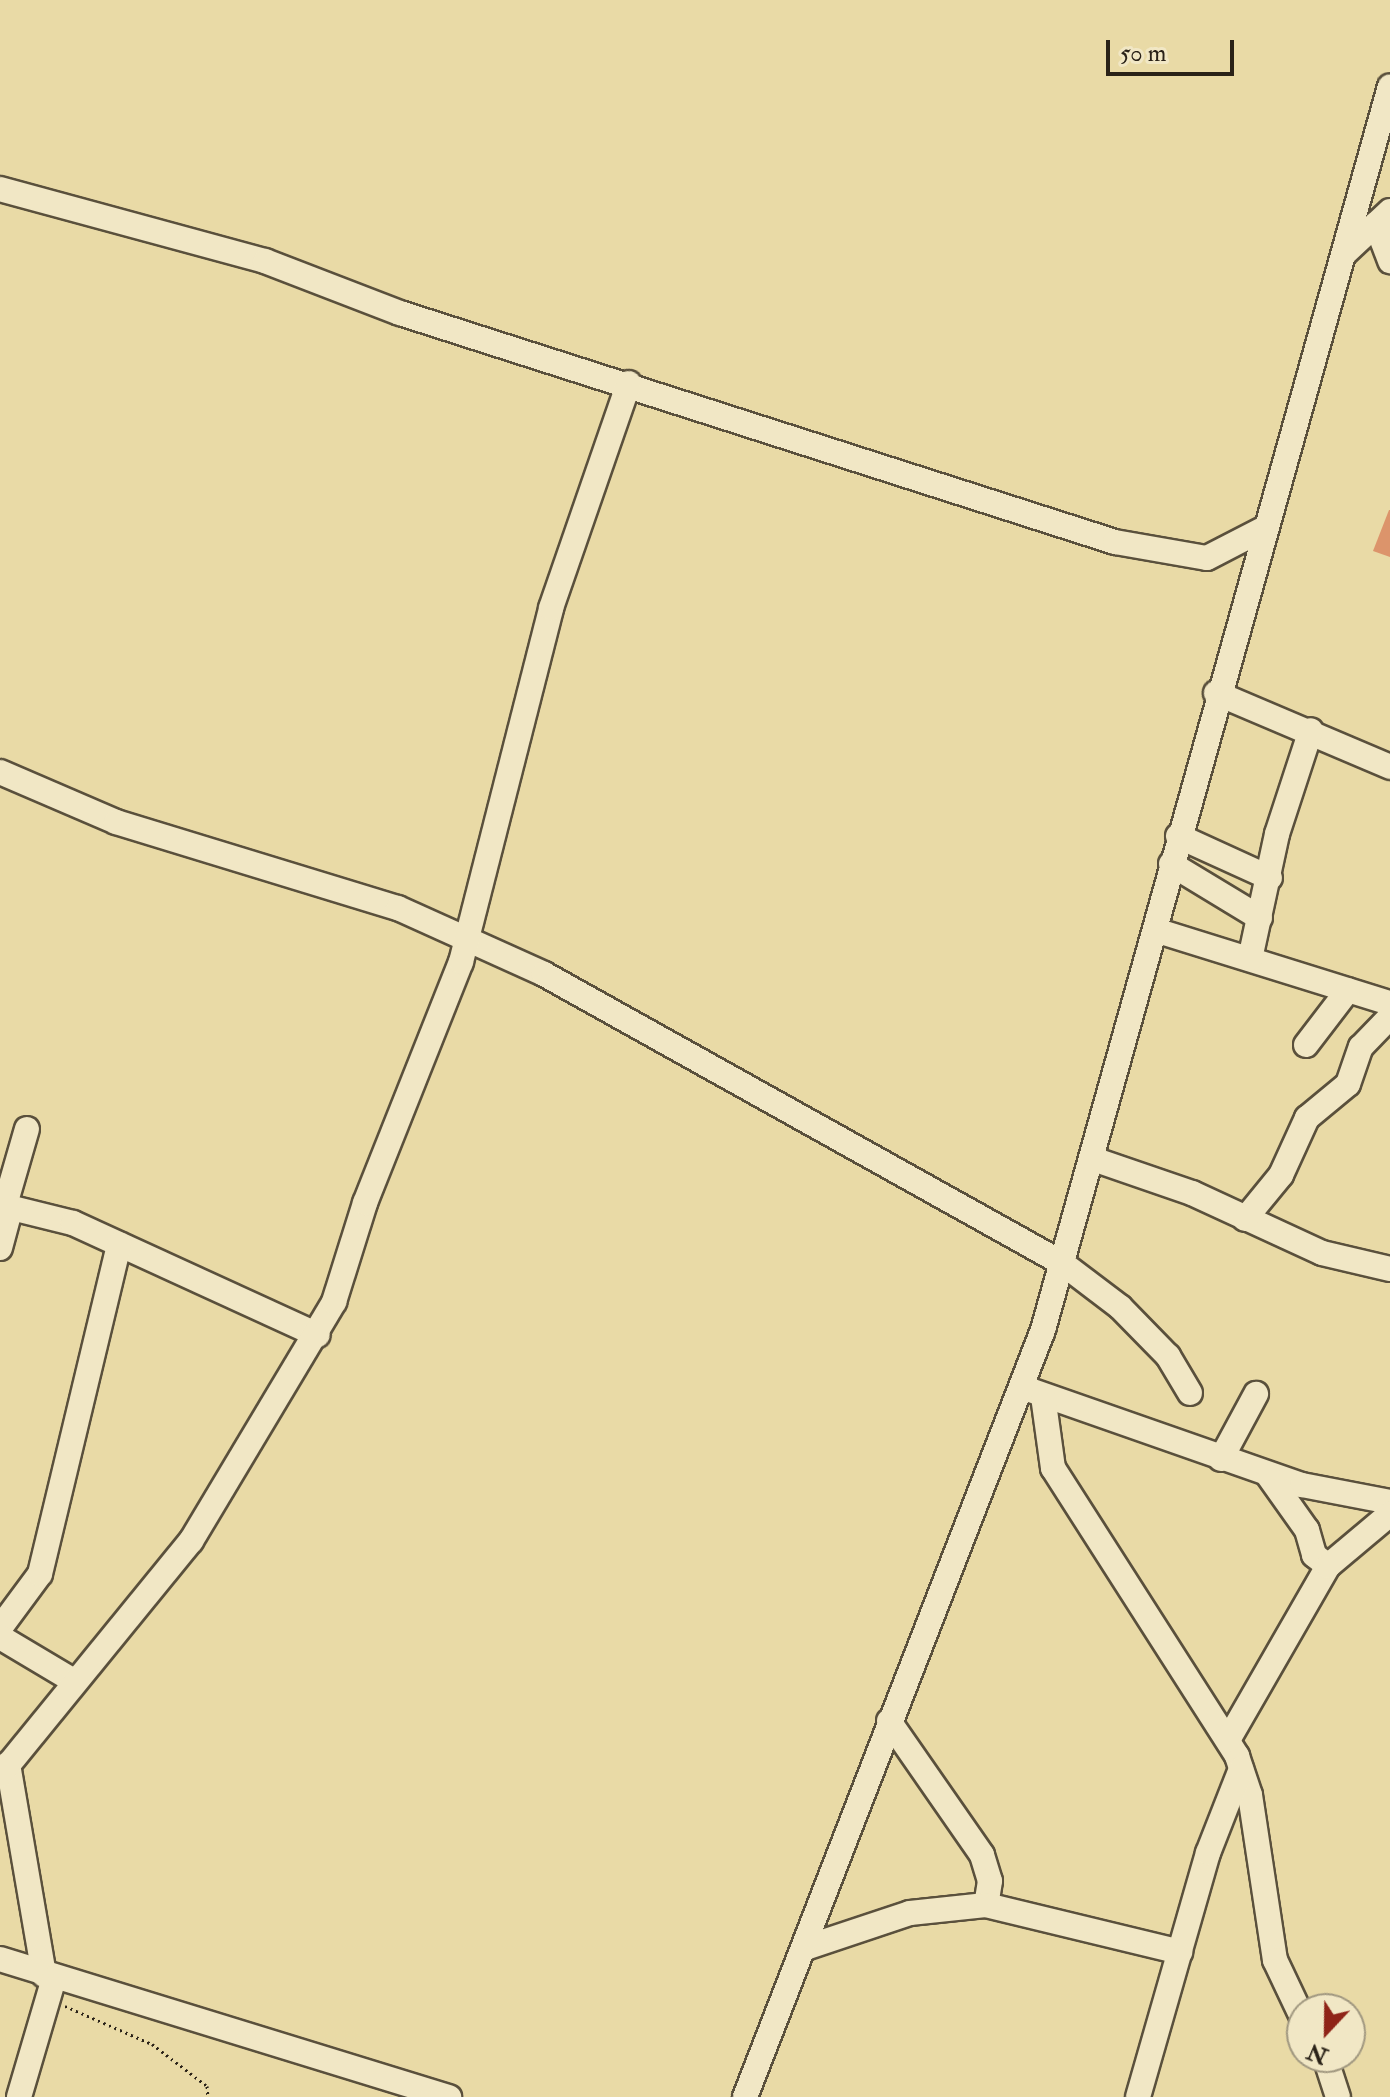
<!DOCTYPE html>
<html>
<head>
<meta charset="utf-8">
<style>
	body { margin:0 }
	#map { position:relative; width:1390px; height:2097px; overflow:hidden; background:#e9daa6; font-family:"IM FELL Double Pica",serif }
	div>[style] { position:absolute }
	.building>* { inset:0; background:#dc946b }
	.path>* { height:3px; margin-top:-1.5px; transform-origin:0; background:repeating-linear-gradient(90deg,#2a2218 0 2px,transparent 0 6px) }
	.roads { filter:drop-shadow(2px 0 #5a503c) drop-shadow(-2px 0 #5a503c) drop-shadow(0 2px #5a503c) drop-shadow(0 -2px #5a503c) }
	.minor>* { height:24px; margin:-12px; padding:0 12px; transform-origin:12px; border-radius:12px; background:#f1e7c5 }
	span { translate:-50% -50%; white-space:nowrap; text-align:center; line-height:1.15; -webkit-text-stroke:6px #f1e7c5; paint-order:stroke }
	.north { position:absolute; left:1286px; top:1993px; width:80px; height:80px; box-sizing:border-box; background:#f1e7c5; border:2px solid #a19880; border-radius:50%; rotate:202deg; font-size:22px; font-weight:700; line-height:32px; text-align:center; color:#2a2218 }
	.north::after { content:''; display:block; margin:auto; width:28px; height:36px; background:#8f2418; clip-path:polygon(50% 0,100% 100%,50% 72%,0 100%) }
	.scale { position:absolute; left:1106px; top:40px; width:128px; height:36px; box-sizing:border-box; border:4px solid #2a2218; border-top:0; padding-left:10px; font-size:24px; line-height:28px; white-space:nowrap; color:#2a2218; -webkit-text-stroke:6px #f1e7c5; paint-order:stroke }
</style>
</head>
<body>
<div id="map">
	<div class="building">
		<div style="clip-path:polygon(1389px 510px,1390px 510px,1390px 557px,1373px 551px)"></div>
	</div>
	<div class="path">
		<div style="left:65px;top:2006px;width:95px;rotate:23.6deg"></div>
		<div style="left:152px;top:2044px;width:69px;rotate:37.4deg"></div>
		<div style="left:207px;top:2086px;width:11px;rotate:85deg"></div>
	</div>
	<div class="roads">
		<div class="minor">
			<div style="left:0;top:189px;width:275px;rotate:15.2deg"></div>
			<div style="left:265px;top:261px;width:145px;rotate:21.1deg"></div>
			<div style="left:400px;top:313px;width:751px;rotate:17.76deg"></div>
			<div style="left:1115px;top:542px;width:93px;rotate:9.9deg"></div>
			<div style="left:1207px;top:558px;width:65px;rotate:-27.3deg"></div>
			<div style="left:1376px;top:224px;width:40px;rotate:69deg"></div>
			<div style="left:1344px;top:254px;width:63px;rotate:-43.1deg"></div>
			<div style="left:1216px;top:693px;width:189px;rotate:23deg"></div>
			<div style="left:0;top:772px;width:126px;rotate:23.3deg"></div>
			<div style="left:116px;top:822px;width:295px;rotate:17deg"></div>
			<div style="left:398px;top:908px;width:160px;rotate:24.3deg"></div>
			<div style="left:544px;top:974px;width:593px;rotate:29.16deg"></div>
			<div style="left:1062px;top:1263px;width:73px;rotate:37.2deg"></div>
			<div style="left:1120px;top:1307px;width:69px;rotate:45.6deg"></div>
			<div style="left:1168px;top:1356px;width:43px;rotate:59.3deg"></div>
			<div style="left:1178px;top:836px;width:101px;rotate:24.5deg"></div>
			<div style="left:1171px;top:864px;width:104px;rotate:31.2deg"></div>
			<div style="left:1155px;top:930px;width:246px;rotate:17.3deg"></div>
			<div style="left:1250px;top:959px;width:128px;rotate:-77.8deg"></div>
			<div style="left:1277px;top:834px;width:109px;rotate:-71.9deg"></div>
			<div style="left:1306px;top:1045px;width:69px;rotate:-52.6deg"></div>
			<div style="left:1093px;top:1159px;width:105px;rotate:19deg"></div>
			<div style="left:1192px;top:1193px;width:143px;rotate:24.8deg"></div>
			<div style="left:1322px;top:1253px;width:70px;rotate:13.2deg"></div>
			<div style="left:0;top:1205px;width:75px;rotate:13.9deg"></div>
			<div style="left:73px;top:1223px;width:269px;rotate:24.6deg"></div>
			<div style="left:5px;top:1205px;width:79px;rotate:-73.9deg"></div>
			<div style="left:1245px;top:1219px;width:57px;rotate:-50.7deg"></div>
			<div style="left:1281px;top:1175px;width:63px;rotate:-65.5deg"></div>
			<div style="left:1307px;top:1118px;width:53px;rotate:-39.7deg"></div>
			<div style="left:1348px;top:1084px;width:39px;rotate:-71deg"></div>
			<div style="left:1361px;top:1047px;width:42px;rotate:-46deg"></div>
			<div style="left:0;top:1248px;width:42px;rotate:-75deg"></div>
			<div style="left:1030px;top:1390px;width:288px;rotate:19.3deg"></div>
			<div style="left:1302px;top:1485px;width:90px;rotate:10.9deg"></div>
			<div style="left:1043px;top:1396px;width:73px;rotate:82.1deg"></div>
			<div style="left:1053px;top:1468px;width:342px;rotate:57.4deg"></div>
			<div style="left:1237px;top:1756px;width:41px;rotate:71.6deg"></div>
			<div style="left:1250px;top:1795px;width:167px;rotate:81.4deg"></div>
			<div style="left:1275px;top:1960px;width:63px;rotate:64.7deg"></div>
			<div style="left:1221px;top:1459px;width:74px;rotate:-61.7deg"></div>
			<div style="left:1268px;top:1475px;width:67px;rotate:54.7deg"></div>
			<div style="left:1307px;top:1530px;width:26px;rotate:74deg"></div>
			<div style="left:1314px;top:1555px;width:18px;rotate:38deg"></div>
			<div style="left:0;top:1628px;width:67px;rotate:-53.5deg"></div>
			<div style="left:40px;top:1574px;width:339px;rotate:-76.5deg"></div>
			<div style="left:0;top:1637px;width:84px;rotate:30.8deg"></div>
			<div style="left:889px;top:1721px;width:163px;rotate:55.2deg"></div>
			<div style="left:982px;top:1855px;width:27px;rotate:73deg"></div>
			<div style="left:990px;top:1881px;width:24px;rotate:99deg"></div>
			<div style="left:1228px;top:1740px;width:201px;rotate:-60.1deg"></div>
			<div style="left:1328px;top:1566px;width:81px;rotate:-40deg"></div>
			<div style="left:8px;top:1764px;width:214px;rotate:80.3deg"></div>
			<div style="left:0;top:1775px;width:302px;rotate:-50.8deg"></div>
			<div style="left:191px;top:1541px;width:279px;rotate:-59.1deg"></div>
			<div style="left:334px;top:1302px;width:104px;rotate:-72.6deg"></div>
			<div style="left:365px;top:1203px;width:259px;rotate:-68.3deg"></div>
			<div style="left:461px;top:962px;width:365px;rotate:-75.7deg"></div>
			<div style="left:551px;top:608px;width:238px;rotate:-70.9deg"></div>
			<div style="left:805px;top:1948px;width:111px;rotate:-18.4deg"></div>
			<div style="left:910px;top:1913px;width:76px;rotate:-6deg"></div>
			<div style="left:986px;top:1905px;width:200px;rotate:13.6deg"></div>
			<div style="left:0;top:1959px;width:470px;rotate:17.1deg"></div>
			<div style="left:1325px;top:2057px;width:42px;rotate:72deg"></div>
			<div style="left:19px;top:2097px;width:124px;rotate:-73.6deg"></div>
			<div style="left:745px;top:2097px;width:823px;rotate:-68.77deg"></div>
			<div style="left:1043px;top:1330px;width:1291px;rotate:-74.41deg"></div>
			<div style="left:1138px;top:2097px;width:254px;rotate:-74deg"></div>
			<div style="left:1208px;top:1853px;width:90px;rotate:-68.6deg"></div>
		</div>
	</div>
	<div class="north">N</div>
	<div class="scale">50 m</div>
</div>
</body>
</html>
